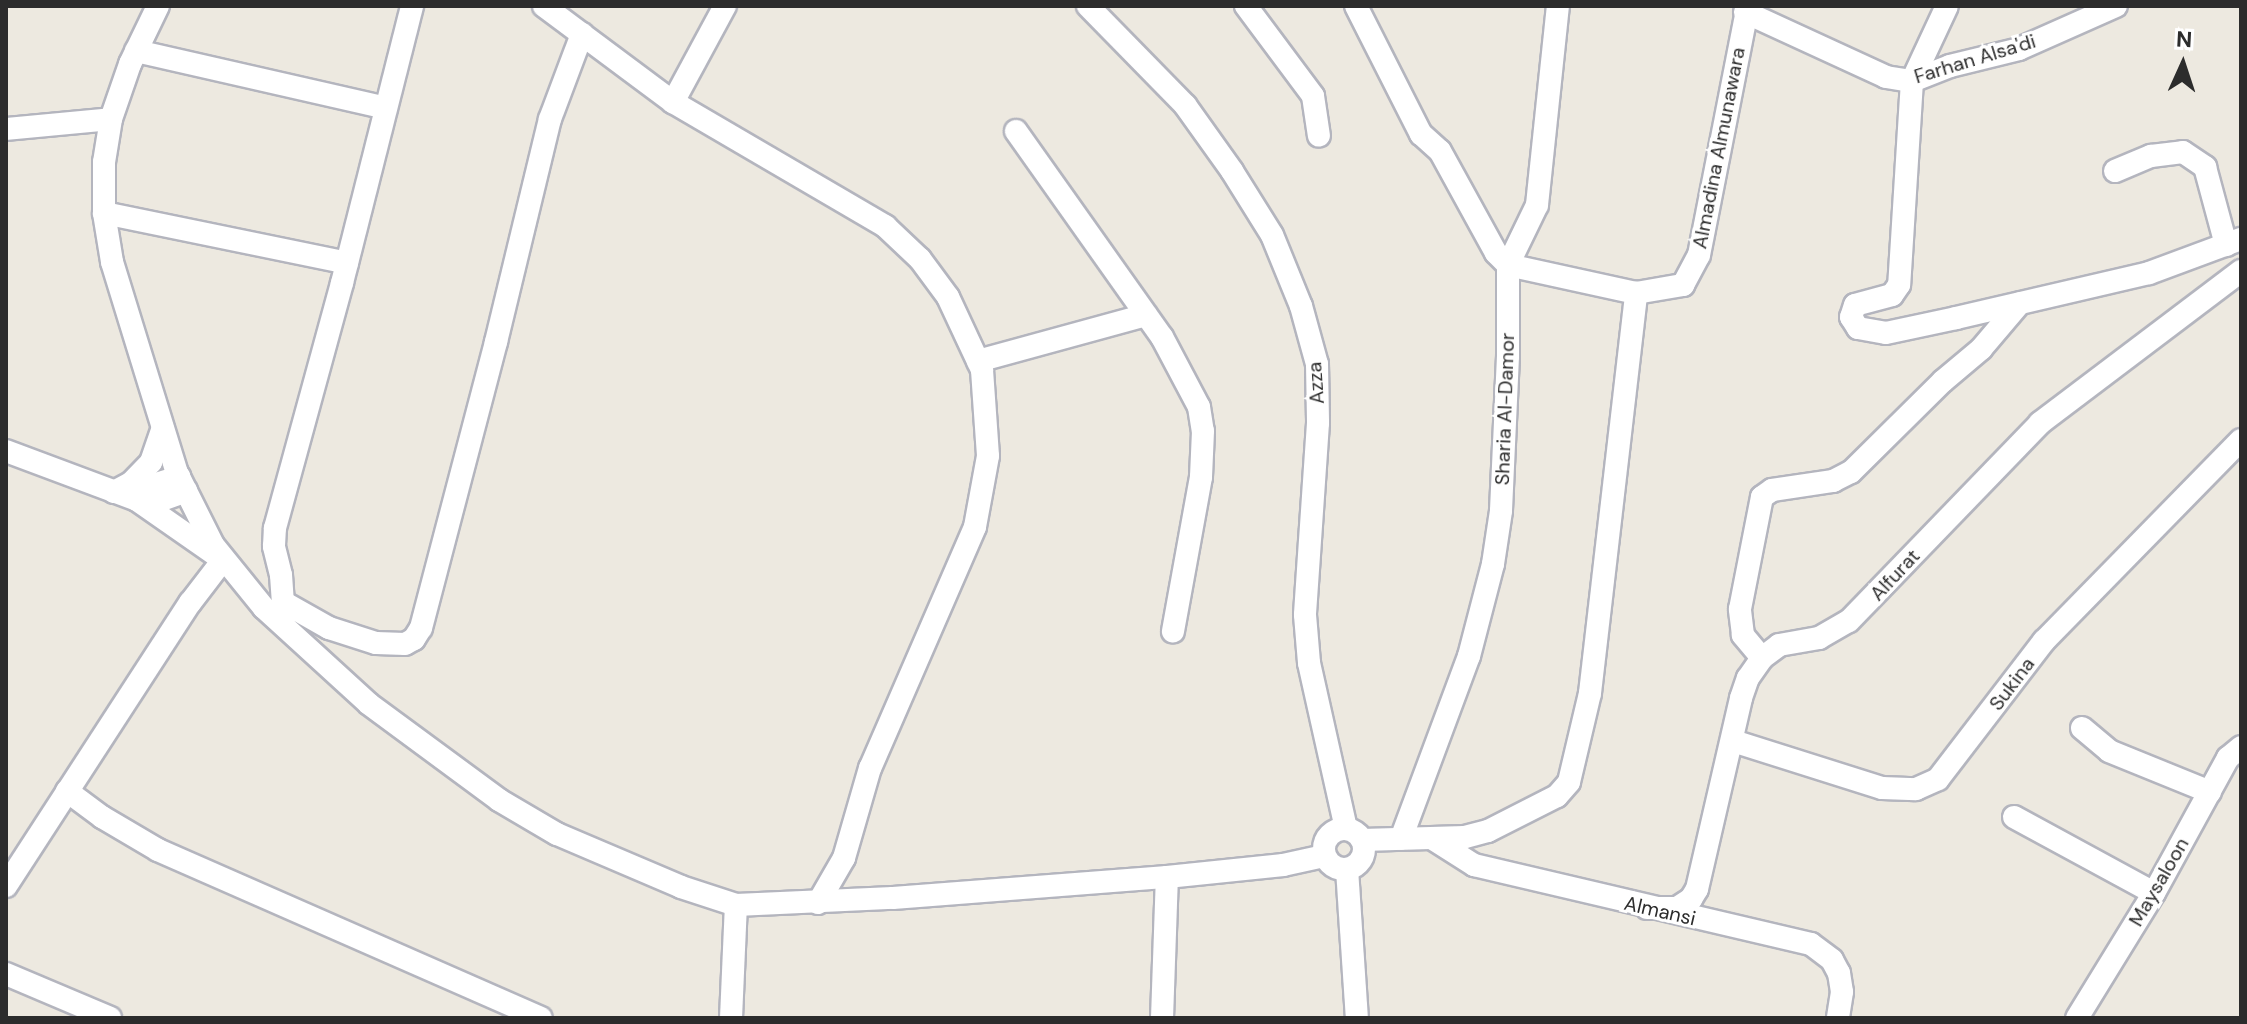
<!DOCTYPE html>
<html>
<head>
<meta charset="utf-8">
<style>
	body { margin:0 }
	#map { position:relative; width:2247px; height:1024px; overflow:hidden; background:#ede9e0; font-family:"DM Sans",sans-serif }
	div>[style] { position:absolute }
	.roads { filter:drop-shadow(2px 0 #b4b5be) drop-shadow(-2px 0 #b4b5be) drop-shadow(0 2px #b4b5be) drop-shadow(0 -2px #b4b5be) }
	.minor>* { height:22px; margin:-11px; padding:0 11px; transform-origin:11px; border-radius:11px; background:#fff }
	.minor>.ring { margin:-11px; padding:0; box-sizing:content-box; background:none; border:22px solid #fff; border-radius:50% }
	span { translate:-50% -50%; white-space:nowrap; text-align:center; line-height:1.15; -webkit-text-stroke:6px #fff; paint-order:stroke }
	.street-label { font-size:20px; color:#2c2c2c }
	.frame { position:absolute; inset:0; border:8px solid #2c2c2c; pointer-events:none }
	.north { position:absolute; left:2143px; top:24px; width:80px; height:80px; -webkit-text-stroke:6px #fff; paint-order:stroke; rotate:3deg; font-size:22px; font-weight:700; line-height:32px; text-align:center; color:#2c2c2c }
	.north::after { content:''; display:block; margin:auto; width:28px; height:36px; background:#2c2c2c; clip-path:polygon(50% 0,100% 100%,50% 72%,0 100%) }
</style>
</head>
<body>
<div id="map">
	<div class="roads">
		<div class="minor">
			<div style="left:158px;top:6px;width:64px;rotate:115.8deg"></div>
			<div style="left:130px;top:64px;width:58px;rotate:109.1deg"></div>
			<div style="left:111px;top:119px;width:44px;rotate:99.2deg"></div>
			<div style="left:104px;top:162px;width:51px;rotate:90deg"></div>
			<div style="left:104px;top:213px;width:50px;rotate:80.7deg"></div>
			<div style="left:112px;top:262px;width:221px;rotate:72.9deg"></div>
			<div style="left:177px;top:473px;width:80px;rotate:63.4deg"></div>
			<div style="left:213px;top:545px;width:81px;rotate:51deg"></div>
			<div style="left:264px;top:608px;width:142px;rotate:42.4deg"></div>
			<div style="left:369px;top:704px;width:162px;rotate:36.4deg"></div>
			<div style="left:499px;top:800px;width:67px;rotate:30.4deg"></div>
			<div style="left:557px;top:834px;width:135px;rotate:23.1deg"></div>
			<div style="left:681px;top:887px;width:58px;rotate:18.1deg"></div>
			<div style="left:736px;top:905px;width:157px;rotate:-2.6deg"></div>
			<div style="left:893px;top:898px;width:275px;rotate:-4.4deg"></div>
			<div style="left:1167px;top:877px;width:117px;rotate:-5.9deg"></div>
			<div style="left:1283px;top:865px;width:42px;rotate:-12.4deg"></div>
			<div style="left:544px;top:6px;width:161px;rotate:36.7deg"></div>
			<div style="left:673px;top:102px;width:246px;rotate:30.3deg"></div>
			<div style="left:885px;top:226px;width:48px;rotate:43.3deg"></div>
			<div style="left:920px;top:259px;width:47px;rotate:53.6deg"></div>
			<div style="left:948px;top:297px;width:81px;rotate:65deg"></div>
			<div style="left:982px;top:370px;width:86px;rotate:86deg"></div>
			<div style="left:988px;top:456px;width:72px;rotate:100.4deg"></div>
			<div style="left:975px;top:527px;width:263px;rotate:113.5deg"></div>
			<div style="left:870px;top:768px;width:94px;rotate:106.1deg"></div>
			<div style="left:844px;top:858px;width:52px;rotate:120deg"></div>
			<div style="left:1088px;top:6px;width:139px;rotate:45.6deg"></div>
			<div style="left:1185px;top:105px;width:81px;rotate:54.5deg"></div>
			<div style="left:1232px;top:171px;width:75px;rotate:58deg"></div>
			<div style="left:1272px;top:235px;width:77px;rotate:67.8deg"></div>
			<div style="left:1301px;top:306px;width:60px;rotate:74.6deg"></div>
			<div style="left:1317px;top:364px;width:59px;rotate:89deg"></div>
			<div style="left:1318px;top:423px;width:192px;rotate:93.9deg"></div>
			<div style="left:1305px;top:615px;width:48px;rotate:85.2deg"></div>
			<div style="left:1309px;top:663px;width:170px;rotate:77.4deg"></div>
			<div style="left:1246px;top:6px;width:112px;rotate:53.3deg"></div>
			<div style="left:1313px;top:96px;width:40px;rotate:81.5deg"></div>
			<div style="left:1356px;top:6px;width:144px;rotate:63.1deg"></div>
			<div style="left:1421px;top:134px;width:25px;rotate:42deg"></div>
			<div style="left:1440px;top:151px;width:116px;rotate:61.2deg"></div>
			<div style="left:1496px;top:253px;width:17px;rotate:45deg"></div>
			<div style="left:1508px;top:265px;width:91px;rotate:90deg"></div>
			<div style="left:1508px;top:356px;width:155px;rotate:92.6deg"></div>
			<div style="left:1501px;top:511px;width:54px;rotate:98.6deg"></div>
			<div style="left:1493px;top:564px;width:95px;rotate:104.6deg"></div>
			<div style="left:1469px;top:656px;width:195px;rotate:110.4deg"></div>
			<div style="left:1947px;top:6px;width:83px;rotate:115deg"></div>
			<div style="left:1912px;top:81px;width:204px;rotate:93.6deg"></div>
			<div style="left:1899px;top:285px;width:12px;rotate:125deg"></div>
			<div style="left:1892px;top:295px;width:38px;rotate:165deg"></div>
			<div style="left:1855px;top:305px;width:13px;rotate:108deg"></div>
			<div style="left:1851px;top:317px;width:13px;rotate:58deg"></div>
			<div style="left:1858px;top:328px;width:28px;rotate:10deg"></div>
			<div style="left:1886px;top:333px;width:72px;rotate:-12.1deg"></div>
			<div style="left:1956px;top:318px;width:198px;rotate:-13.1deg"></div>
			<div style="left:2149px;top:273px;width:98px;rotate:-20.3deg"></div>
			<div style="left:1745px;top:12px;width:155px;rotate:24.7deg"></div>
			<div style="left:1886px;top:77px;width:26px;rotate:9deg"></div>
			<div style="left:1912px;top:81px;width:41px;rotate:-21.5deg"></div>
			<div style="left:1950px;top:66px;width:71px;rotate:-13.8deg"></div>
			<div style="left:2019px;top:49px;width:106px;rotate:-23.9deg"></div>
			<div style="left:136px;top:51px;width:256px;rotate:12.8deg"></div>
			<div style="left:673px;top:102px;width:109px;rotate:-61.6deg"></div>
			<div style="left:6px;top:129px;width:105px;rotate:-5.4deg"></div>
			<div style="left:1016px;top:131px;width:252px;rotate:54.7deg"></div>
			<div style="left:1162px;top:337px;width:79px;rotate:62.1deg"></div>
			<div style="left:1199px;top:407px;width:24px;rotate:81deg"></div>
			<div style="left:1203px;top:431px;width:46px;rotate:92.5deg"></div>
			<div style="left:1201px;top:477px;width:157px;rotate:100.3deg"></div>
			<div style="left:2115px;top:171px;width:39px;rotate:-23deg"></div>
			<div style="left:2151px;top:156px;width:32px;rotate:-7deg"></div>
			<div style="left:2183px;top:152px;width:27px;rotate:34deg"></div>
			<div style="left:2205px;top:167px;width:81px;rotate:74.9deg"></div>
			<div style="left:104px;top:213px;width:248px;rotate:11.6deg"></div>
			<div style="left:1508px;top:265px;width:131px;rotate:12.3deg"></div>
			<div style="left:1636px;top:293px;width:48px;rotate:-9.7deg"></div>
			<div style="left:1683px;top:285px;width:34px;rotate:-62deg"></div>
			<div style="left:1699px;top:255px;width:254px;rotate:-78.9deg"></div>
			<div style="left:1508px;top:265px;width:67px;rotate:-64.2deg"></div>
			<div style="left:1537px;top:205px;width:200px;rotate:-84deg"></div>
			<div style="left:978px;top:361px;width:174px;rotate:-15.3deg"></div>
			<div style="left:6px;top:451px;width:140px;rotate:20.5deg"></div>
			<div style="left:137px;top:500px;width:22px;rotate:3deg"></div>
			<div style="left:159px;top:501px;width:29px;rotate:-20deg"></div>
			<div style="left:114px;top:492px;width:19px;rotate:-28deg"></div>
			<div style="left:131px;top:483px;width:29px;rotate:-46deg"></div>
			<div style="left:151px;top:462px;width:36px;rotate:-71deg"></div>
			<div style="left:124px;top:494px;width:58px;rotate:-17.2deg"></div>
			<div style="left:283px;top:602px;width:53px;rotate:29.5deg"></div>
			<div style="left:329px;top:628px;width:49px;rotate:17.7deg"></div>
			<div style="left:376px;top:643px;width:29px;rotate:2deg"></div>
			<div style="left:405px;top:644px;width:10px;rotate:-29deg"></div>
			<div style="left:414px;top:639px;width:13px;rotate:-58deg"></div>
			<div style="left:421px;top:628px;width:296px;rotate:-75.3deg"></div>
			<div style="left:496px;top:342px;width:229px;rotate:-76.4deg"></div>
			<div style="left:550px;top:119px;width:91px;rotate:-69.4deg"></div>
			<div style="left:284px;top:618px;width:43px;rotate:-94deg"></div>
			<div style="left:281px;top:575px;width:30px;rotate:-104deg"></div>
			<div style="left:274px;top:546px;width:18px;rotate:-87deg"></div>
			<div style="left:275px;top:528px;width:254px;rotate:-74.7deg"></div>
			<div style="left:342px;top:283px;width:286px;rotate:-75.8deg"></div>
			<div style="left:1762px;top:658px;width:30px;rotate:-130deg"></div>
			<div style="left:1743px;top:635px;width:26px;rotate:-97deg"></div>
			<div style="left:1740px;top:609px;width:114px;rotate:-78.9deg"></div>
			<div style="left:1762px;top:497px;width:12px;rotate:-35deg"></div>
			<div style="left:1772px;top:490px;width:62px;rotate:-8.4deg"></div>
			<div style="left:1833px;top:481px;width:20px;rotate:-27deg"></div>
			<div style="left:1851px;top:472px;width:129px;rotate:-44.7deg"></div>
			<div style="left:1943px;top:381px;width:50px;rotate:-40.1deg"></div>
			<div style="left:1981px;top:349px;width:60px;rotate:-49.7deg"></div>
			<div style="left:2082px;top:728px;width:35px;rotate:40deg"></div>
			<div style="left:2109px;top:751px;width:109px;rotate:22.1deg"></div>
			<div style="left:1733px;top:741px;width:156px;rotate:17.5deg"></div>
			<div style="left:1882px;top:788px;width:34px;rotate:2deg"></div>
			<div style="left:1916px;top:789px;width:24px;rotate:-24deg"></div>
			<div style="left:1938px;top:779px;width:174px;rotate:-52.5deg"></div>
			<div style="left:2044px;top:641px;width:281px;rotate:-45.6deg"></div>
			<div style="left:67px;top:791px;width:44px;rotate:36.6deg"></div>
			<div style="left:102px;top:817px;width:65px;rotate:30.5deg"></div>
			<div style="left:158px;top:850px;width:418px;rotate:23.7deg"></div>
			<div style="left:2014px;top:817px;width:159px;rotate:28.5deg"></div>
			<div class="ring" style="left:1324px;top:829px;width:18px;height:18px"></div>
			<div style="left:1433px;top:839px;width:49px;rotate:32.4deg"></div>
			<div style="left:1474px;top:865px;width:346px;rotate:13.2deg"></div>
			<div style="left:1811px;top:944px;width:26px;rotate:37deg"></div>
			<div style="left:1832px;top:960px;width:15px;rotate:62deg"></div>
			<div style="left:1839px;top:973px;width:19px;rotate:81deg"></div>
			<div style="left:1842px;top:992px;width:26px;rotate:99deg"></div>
			<div style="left:1362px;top:840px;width:103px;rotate:-1.7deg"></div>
			<div style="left:1465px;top:837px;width:24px;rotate:-15deg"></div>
			<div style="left:1488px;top:831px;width:77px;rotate:-26.9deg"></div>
			<div style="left:1557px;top:796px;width:18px;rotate:-49deg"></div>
			<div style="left:1569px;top:782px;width:91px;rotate:-76.7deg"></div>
			<div style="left:1590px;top:693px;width:403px;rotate:-83.4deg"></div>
			<div style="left:1347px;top:869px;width:149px;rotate:86.2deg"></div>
			<div style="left:6px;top:886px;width:338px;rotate:-57deg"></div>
			<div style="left:190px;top:603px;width:54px;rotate:-52.5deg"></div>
			<div style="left:223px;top:560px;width:105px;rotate:-145.1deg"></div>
			<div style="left:1647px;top:908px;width:30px"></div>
			<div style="left:1677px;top:908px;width:17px;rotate:-33deg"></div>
			<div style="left:1691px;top:899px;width:12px;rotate:-59deg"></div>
			<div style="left:1697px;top:889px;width:196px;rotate:-77deg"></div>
			<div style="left:1741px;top:698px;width:21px;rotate:-71deg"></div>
			<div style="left:1748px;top:678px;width:24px;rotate:-55deg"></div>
			<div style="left:1762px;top:658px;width:21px;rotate:-37deg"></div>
			<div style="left:1779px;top:645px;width:41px;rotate:-9.9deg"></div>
			<div style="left:1819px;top:638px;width:34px;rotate:-30deg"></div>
			<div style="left:1849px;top:621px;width:275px;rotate:-46deg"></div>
			<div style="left:2040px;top:423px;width:252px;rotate:-37.1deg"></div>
			<div style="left:6px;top:974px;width:113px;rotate:22.9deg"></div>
			<div style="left:731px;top:1018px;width:113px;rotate:-87.5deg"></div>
			<div style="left:1162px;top:1018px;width:141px;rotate:-88deg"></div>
			<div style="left:2077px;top:1018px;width:147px;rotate:-58.4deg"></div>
			<div style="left:2154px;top:893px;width:154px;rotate:-61.3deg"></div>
			<div style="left:2228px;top:758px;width:17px;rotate:-40deg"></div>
		</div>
	</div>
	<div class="street-label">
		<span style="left:1975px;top:59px;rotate:-17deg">Farhan Alsa'di</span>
		<span style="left:1719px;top:148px;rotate:-79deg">Almadina Almunawara</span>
		<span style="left:1316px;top:383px;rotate:-94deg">Azza</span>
		<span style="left:1505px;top:409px;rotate:-88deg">Sharia Al-Damor</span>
		<span style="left:1895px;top:575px;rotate:-47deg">Alfurat</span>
		<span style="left:2012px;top:684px;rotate:-53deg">Sukina</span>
		<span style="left:2159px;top:882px;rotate:-60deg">Maysaloon</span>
		<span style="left:1660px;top:911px;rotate:13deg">Almansi</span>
	</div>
	<div class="frame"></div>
	<div class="north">N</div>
</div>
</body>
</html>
